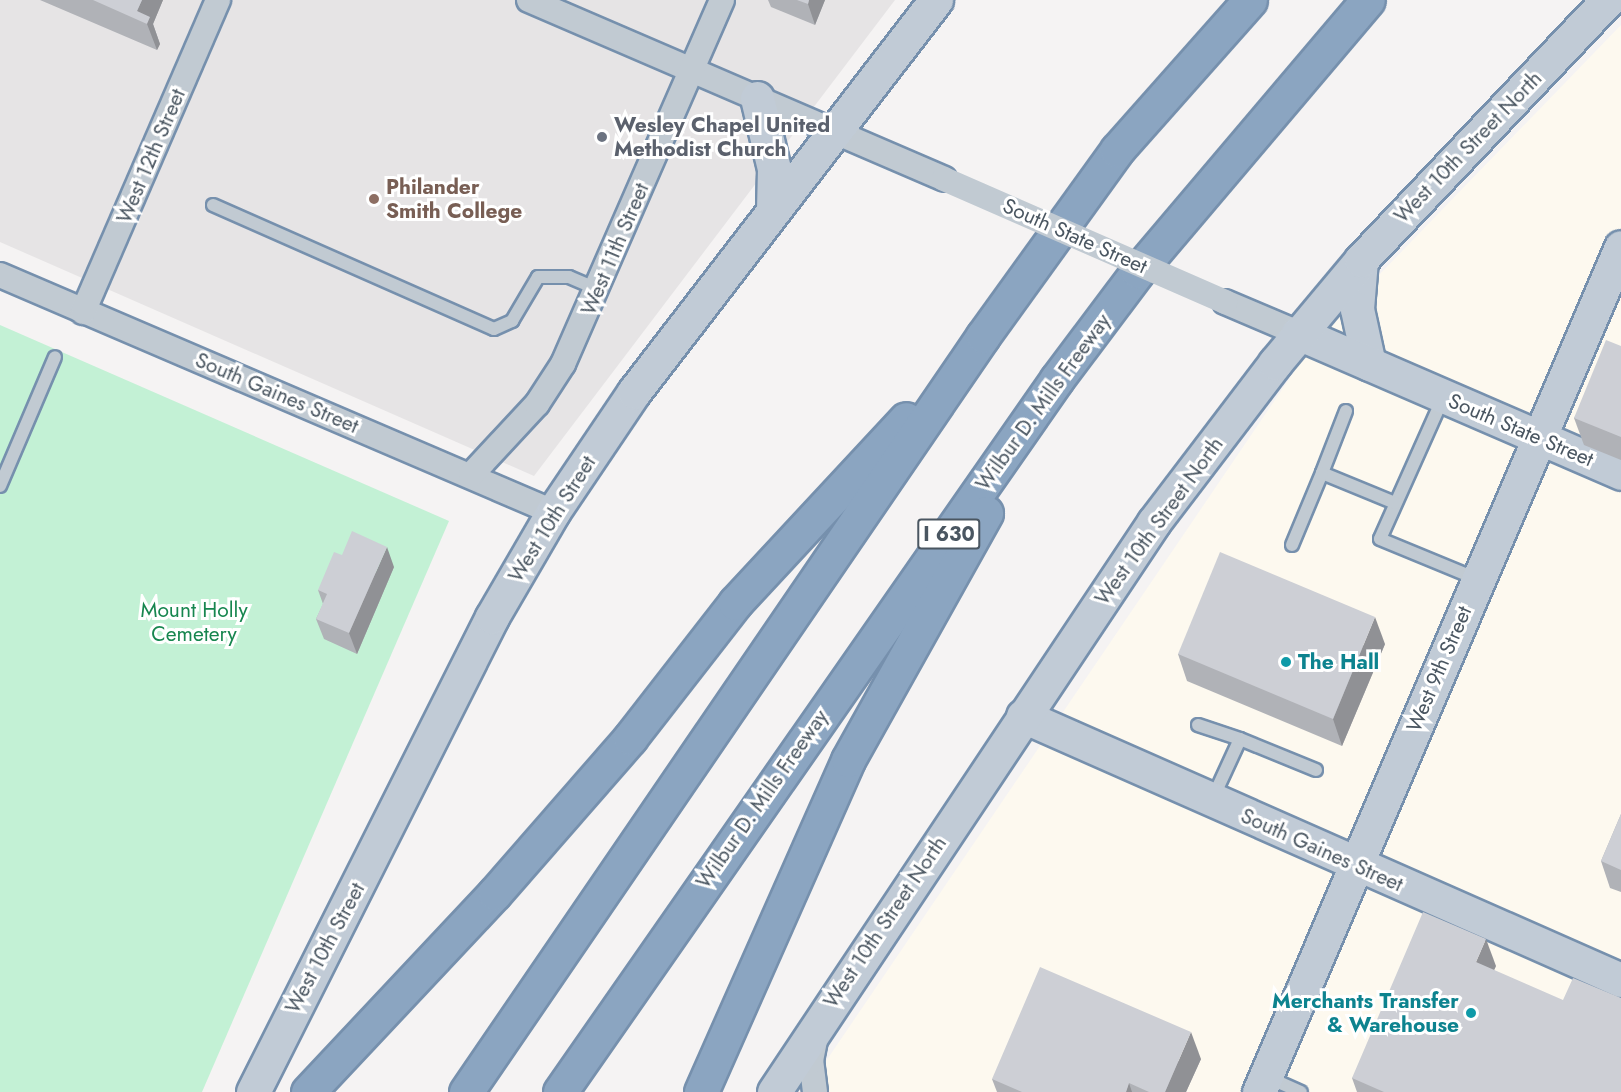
<!DOCTYPE html>
<html>
<head>
<meta charset="utf-8">
<style>
	body { margin:0 }
	#map { position:relative; width:1621px; height:1092px; overflow:hidden; background:#f5f3f3; font-family:Jost,sans-serif }
	div>[style] { position:absolute }
	.commercial>* { inset:0; background:#fdf9ef }
	.education>* { inset:0; background:#e6e4e5 }
	.green>* { inset:0; background:#c3f1d5 }
	.roads { filter:drop-shadow(2px 0 #7690ad) drop-shadow(-2px 0 #7690ad) drop-shadow(0 2px #7690ad) drop-shadow(0 -2px #7690ad) }
	.lane>* { height:12px; margin:-6px; padding:0 6px; transform-origin:6px; border-radius:6px; background:#c1cad2 }
	.street>* { height:24px; margin:-12px; padding:0 12px; transform-origin:12px; border-radius:12px; background:#c1cad2 }
	.secondary>* { height:33px; margin:-16.5px; padding:0 16.5px; transform-origin:16.5px; border-radius:16.5px; background:#c1cbd6 }
	.highway>* { height:33px; margin:-16.5px; padding:0 16.5px; transform-origin:16.5px; border-radius:16.5px; background:#8ba5c1 }
	.street-bridge>* { height:24px; margin:-12px; padding:0 12px; transform-origin:12px; border-radius:12px; background:#c1cad2 }
	.wall>* { inset:0; background:#b0b2b7 }
	.shaded-wall>* { inset:0; background:#909195 }
	.building>* { inset:0; background:#cdcfd5 }
	.dots>* { width:16px; height:16px; translate:-50% -50%; box-sizing:border-box; border:3px solid #fff; border-radius:50% }
	span { translate:-50% -50%; white-space:nowrap; text-align:center; line-height:1.15; -webkit-text-stroke:6px #fff; paint-order:stroke }
	.shield-label span { padding:2px 4px; background:#fff; border:2px solid; border-radius:4px; -webkit-text-stroke-width:0 }
	.shield-label { font-size:20px; color:#4a5661; font-weight:700 }
	.worship-label { font-size:21px; color:#5b616d; font-weight:700 }
	.left { translate:0 -50%; text-align:left }
	.street-label { font-size:21px; color:#4a5661 }
	.education-label { font-size:21px; color:#785e54; font-weight:700 }
	.park-label { font-size:21px; color:#17864f }
	.culture-label { font-size:21px; color:#0d838f; font-weight:700 }
	.right { translate:-100% -50%; text-align:right }
</style>
</head>
<body>
<div id="map">
	<div class="commercial">
		<div style="clip-path:polygon(1621px 25px,1621px 1092px,805px 1092px,1315px 341px)"></div>
	</div>
	<div class="education">
		<div style="clip-path:polygon(0 0,895px 0,534px 476px,0 242px)"></div>
	</div>
	<div class="green">
		<div style="clip-path:polygon(0 325px,449px 521px,202px 1092px,0 1092px)"></div>
	</div>
	<div class="roads">
		<div class="lane">
			<div style="left:213px;top:205px;width:307px;rotate:23.8deg"></div>
			<div style="left:494px;top:329px;width:20px;rotate:-24deg"></div>
			<div style="left:512px;top:321px;width:51px;rotate:-59.4deg"></div>
			<div style="left:538px;top:277px;width:31px"></div>
			<div style="left:569px;top:277px;width:30px;rotate:23deg"></div>
			<div style="left:1443px;top:398px;width:154px;rotate:114.1deg"></div>
			<div style="left:1380px;top:539px;width:105px;rotate:22.4deg"></div>
			<div style="left:1346px;top:411px;width:66px;rotate:111.2deg"></div>
			<div style="left:1322px;top:473px;width:79px;rotate:22.3deg"></div>
			<div style="left:0;top:486px;width:140px;rotate:-66.9deg"></div>
			<div style="left:1292px;top:545px;width:78px;rotate:-67.4deg"></div>
			<div style="left:1198px;top:725px;width:44px;rotate:18.4deg"></div>
			<div style="left:1212px;top:800px;width:67px;rotate:-65.3deg"></div>
			<div style="left:1240px;top:739px;width:82px;rotate:22.2deg"></div>
			<div style="left:1267px;top:1077px;width:37px;rotate:24deg"></div>
		</div>
		<div class="street">
			<div style="left:529px;top:0;width:452px;rotate:23.3deg"></div>
			<div style="left:0;top:275px;width:602px;rotate:23.2deg"></div>
			<div style="left:1225px;top:302px;width:79px;rotate:23deg"></div>
			<div style="left:83px;top:312px;width:340px;rotate:-66.6deg"></div>
			<div style="left:471px;top:475px;width:97px;rotate:-47.1deg"></div>
			<div style="left:537px;top:404px;width:48px;rotate:-57deg"></div>
			<div style="left:563px;top:364px;width:397px;rotate:-66.4deg"></div>
			<div style="left:815px;top:1092px;width:31px;rotate:-97deg"></div>
			<div style="left:811px;top:1061px;width:26px;rotate:-79deg"></div>
		</div>
		<div class="secondary">
			<div style="left:757px;top:98px;width:73px;rotate:76.5deg"></div>
			<div style="left:774px;top:169px;width:41px;rotate:91.4deg"></div>
			<div style="left:1361px;top:260px;width:49px;rotate:94.7deg"></div>
			<div style="left:1357px;top:309px;width:56px;rotate:77.7deg"></div>
			<div style="left:1298px;top:333px;width:352px;rotate:23.4deg"></div>
			<div style="left:1023px;top:716px;width:654px;rotate:23.82deg"></div>
			<div style="left:253px;top:1092px;width:532px;rotate:-63.29deg"></div>
			<div style="left:492px;top:617px;width:121px;rotate:-59.8deg"></div>
			<div style="left:553px;top:512px;width:145px;rotate:-56deg"></div>
			<div style="left:634px;top:392px;width:495px;rotate:-52.4deg"></div>
			<div style="left:774px;top:1092px;width:685px;rotate:-56.31deg"></div>
			<div style="left:1154px;top:522px;width:200px;rotate:-52.7deg"></div>
			<div style="left:1275px;top:363px;width:134px;rotate:-50.1deg"></div>
			<div style="left:1361px;top:260px;width:359px;rotate:-46.5deg"></div>
			<div style="left:1259px;top:1092px;width:919px;rotate:-66.81deg"></div>
		</div>
		<div class="highway">
			<div style="left:308px;top:1092px;width:273px;rotate:-46.8deg"></div>
			<div style="left:495px;top:893px;width:206px;rotate:-48.9deg"></div>
			<div style="left:630px;top:738px;width:171px;rotate:-52.1deg"></div>
			<div style="left:735px;top:603px;width:251px;rotate:-47.1deg"></div>
			<div style="left:466px;top:1092px;width:916px;rotate:-55.63deg"></div>
			<div style="left:983px;top:336px;width:229px;rotate:-54.2deg"></div>
			<div style="left:1117px;top:150px;width:200px;rotate:-48.4deg"></div>
			<div style="left:560px;top:1092px;width:869px;rotate:-55.12deg"></div>
			<div style="left:1057px;top:379px;width:135px;rotate:-53.1deg"></div>
			<div style="left:1138px;top:271px;width:355px;rotate:-49.7deg"></div>
			<div style="left:701px;top:1092px;width:363px;rotate:-66.1deg"></div>
			<div style="left:848px;top:760px;width:283px;rotate:-60.8deg"></div>
		</div>
	</div>
	<div class="street-bridge">
		<div style="left:944px;top:179px;width:307px;rotate:23.6deg"></div>
	</div>
	<div class="wall">
		<div style="clip-path:polygon(40px 0,163px 0,153px 24px,160px 44px,157px 50px)"></div>
		<div style="clip-path:polygon(768px 0,825px 0,815px 25px,771px 7px)"></div>
		<div style="clip-path:polygon(1621px 346px,1621px 460px,1584px 445px,1574px 418px)"></div>
		<div style="clip-path:polygon(394px 567px,357px 654px,324px 639px,316px 619px,323px 604px,318px 590px)"></div>
		<div style="clip-path:polygon(1385px 644px,1342px 746px,1187px 681px,1178px 654px)"></div>
		<div style="clip-path:polygon(1621px 814px,1621px 892px,1610px 888px,1601px 861px)"></div>
		<div style="clip-path:polygon(1496px 966px,1494px 970px,1621px 1092px,1357px 1092px,1352px 1078px)"></div>
		<div style="clip-path:polygon(1201px 1059px,1186px 1092px,997px 1092px,992px 1079px)"></div>
	</div>
	<div class="shaded-wall">
		<div style="clip-path:polygon(142px 0,163px 0,153px 24px,160px 44px,157px 50px,147px 24px,137px 11px)"></div>
		<div style="clip-path:polygon(809px 0,825px 0,815px 25px,808px 4px)"></div>
		<div style="clip-path:polygon(387px 547px,394px 567px,357px 654px,349px 633px)"></div>
		<div style="clip-path:polygon(1375px 617px,1385px 644px,1342px 746px,1333px 719px)"></div>
		<div style="clip-path:polygon(1486px 939px,1496px 966px,1485px 989px,1476px 962px)"></div>
		<div style="clip-path:polygon(1191px 1032px,1201px 1059px,1186px 1092px,1165px 1092px)"></div>
		<div style="clip-path:polygon(1129px 1083px,1132px 1092px,1126px 1092px)"></div>
	</div>
	<div class="building">
		<div style="clip-path:polygon(93px 0,142px 0,137px 11px,150px 17px,147px 24px)"></div>
		<div style="clip-path:polygon(797px 0,809px 0,808px 4px)"></div>
		<div style="clip-path:polygon(1606px 340px,1621px 346px,1621px 437px,1574px 418px)"></div>
		<div style="clip-path:polygon(352px 531px,387px 547px,349px 633px,316px 619px,327px 594px,318px 590px,334px 552px,342px 555px)"></div>
		<div style="clip-path:polygon(1220px 552px,1375px 617px,1333px 719px,1178px 654px)"></div>
		<div style="clip-path:polygon(1621px 814px,1621px 870px,1601px 861px)"></div>
		<div style="clip-path:polygon(1423px 912px,1486px 939px,1476px 962px,1563px 1000px,1573px 978px,1621px 998px,1621px 1092px,1384px 1092px,1352px 1078px)"></div>
		<div style="clip-path:polygon(1040px 967px,1191px 1032px,1165px 1092px,1149px 1092px,1129px 1083px,1126px 1092px,1022px 1092px,992px 1079px)"></div>
	</div>
	<div class="dots">
		<div style="left:602px;top:137px;background:#6b7280"></div>
		<div style="left:374px;top:199px;background:#8d6e63"></div>
		<div style="left:1286px;top:662px;background:#0f9aa8"></div>
		<div style="left:1471px;top:1013px;background:#0f9aa8"></div>
	</div>
	<div class="shield-label">
		<span style="left:949px;top:534px">I 630</span>
	</div>
	<div class="worship-label">
		<span class="left" style="left:614px;top:137px">Wesley Chapel United<br>Methodist Church</span>
	</div>
	<div class="street-label">
		<span style="left:1468px;top:147px;rotate:-46deg">West 10th Street North</span>
		<span style="left:151px;top:156px;rotate:-67deg">West 12th Street</span>
		<span style="left:1075px;top:236px;rotate:24deg">South State Street</span>
		<span style="left:615px;top:249px;rotate:-67deg">West 11th Street</span>
		<span style="left:277px;top:393px;rotate:23deg">South Gaines Street</span>
		<span style="left:1043px;top:402px;rotate:-54deg">Wilbur D. Mills Freeway</span>
		<span style="left:1521px;top:430px;rotate:23deg">South State Street</span>
		<span style="left:552px;top:519px;rotate:-58deg">West 10th Street</span>
		<span style="left:1159px;top:521px;rotate:-54deg">West 10th Street North</span>
		<span style="left:1439px;top:669px;rotate:-67deg">West 9th Street</span>
		<span style="left:762px;top:799px;rotate:-55deg">Wilbur D. Mills Freeway</span>
		<span style="left:1322px;top:850px;rotate:24deg">South Gaines Street</span>
		<span style="left:885px;top:922px;rotate:-56deg">West 10th Street North</span>
		<span style="left:325px;top:948px;rotate:-62deg">West 10th Street</span>
	</div>
	<div class="education-label">
		<span class="left" style="left:386px;top:199px">Philander<br>Smith College</span>
	</div>
	<div class="park-label">
		<span style="left:194px;top:622px">Mount Holly<br>Cemetery</span>
	</div>
	<div class="culture-label">
		<span class="left" style="left:1298px;top:662px">The Hall</span>
		<span class="right" style="left:1459px;top:1013px">Merchants Transfer<br>&amp; Warehouse</span>
	</div>
</div>
</body>
</html>
